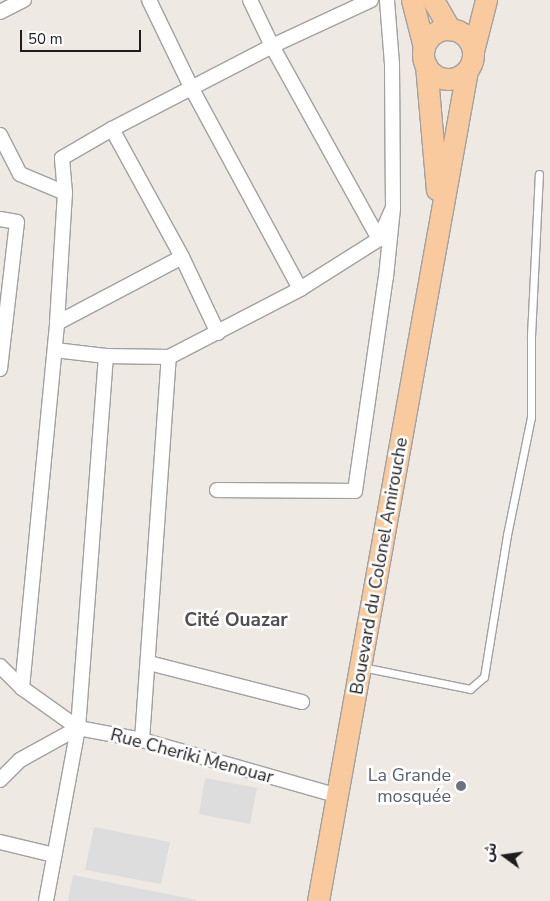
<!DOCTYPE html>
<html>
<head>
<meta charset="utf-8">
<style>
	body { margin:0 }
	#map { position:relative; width:550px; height:901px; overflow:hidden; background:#eee9e3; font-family:"Nunito Sans","Noto Sans Arabic",sans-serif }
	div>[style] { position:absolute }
	.parking>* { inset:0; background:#ddd }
	.roads { filter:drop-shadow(1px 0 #a1a1a1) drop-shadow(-1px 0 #a1a1a1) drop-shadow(0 1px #a1a1a1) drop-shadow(0 -1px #a1a1a1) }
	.lane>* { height:7px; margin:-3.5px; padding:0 3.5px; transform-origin:3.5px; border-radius:3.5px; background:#fff }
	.street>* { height:14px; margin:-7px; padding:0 7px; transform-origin:7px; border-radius:7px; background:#fff }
	.primary>* { height:21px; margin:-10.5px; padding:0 10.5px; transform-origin:10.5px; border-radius:10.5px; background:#f8ca9d }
	.primary>.ring { margin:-10.5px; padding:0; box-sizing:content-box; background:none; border:21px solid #f8ca9d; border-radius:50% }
	.dots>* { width:14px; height:14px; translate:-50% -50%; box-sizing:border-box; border:2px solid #fff; border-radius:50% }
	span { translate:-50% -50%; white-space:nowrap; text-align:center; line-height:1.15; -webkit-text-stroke:5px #fff; paint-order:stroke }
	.street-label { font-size:18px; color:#1d1d1d }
	.worship-label { font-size:18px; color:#5b616d }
	.right { translate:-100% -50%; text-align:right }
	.neighbourhood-label { font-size:19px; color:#505050; font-weight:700 }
	.north { position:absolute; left:480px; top:831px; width:50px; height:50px; -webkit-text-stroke:4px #fff; paint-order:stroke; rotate:284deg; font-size:14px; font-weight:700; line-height:20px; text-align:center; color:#1d1d1d }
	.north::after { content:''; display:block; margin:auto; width:18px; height:22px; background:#1d1d1d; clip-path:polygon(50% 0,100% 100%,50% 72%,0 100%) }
	.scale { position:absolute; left:20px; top:30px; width:121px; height:22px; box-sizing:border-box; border:2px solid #1d1d1d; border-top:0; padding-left:6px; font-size:15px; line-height:18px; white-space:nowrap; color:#1d1d1d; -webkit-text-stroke:4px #fff; paint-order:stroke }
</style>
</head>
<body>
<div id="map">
	<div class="parking">
		<div style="clip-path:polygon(205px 778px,257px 788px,250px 824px,199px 814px)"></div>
		<div style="clip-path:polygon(94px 827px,170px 842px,161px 884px,85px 870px)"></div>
		<div style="clip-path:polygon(73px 875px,197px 900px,196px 901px,68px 901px)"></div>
	</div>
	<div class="roads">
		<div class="lane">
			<div style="left:362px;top:667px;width:110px;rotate:11.5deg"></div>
			<div style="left:470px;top:689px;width:18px;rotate:-41deg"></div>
			<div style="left:484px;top:677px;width:144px;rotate:-80.8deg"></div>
			<div style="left:507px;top:535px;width:120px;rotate:-78.5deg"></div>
			<div style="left:531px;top:417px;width:81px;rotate:-90deg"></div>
			<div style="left:531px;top:336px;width:162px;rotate:-87.2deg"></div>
		</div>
		<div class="street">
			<div style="left:149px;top:0;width:99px;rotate:64.2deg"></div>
			<div style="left:192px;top:89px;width:227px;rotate:61.6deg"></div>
			<div style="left:250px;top:0;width:51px;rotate:64.4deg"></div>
			<div style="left:272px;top:46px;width:221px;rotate:61deg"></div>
			<div style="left:0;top:12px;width:27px;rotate:-27deg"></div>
			<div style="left:112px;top:129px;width:146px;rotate:61.3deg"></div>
			<div style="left:182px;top:257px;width:84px;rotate:64.7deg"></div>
			<div style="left:0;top:135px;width:44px;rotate:62.9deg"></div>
			<div style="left:20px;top:174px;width:49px;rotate:22.9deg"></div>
			<div style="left:0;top:219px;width:17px;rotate:10deg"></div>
			<div style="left:17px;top:222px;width:148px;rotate:96.6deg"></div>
			<div style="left:57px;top:323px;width:141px;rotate:-27.8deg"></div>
			<div style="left:55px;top:350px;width:51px;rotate:6.7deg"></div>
			<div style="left:106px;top:356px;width:63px;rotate:0.9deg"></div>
			<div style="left:217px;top:490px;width:138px;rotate:0.4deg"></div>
			<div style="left:355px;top:491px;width:216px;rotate:-81.8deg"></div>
			<div style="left:386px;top:277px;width:69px;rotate:-84.2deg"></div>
			<div style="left:393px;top:208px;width:144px;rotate:-90.4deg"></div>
			<div style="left:392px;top:64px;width:64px;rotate:-94.5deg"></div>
			<div style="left:149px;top:663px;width:158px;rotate:14.3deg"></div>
			<div style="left:0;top:666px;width:31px;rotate:45deg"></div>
			<div style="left:22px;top:688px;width:69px;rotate:35.5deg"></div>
			<div style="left:22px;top:688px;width:367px;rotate:-84.5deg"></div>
			<div style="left:57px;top:323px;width:130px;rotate:-86.5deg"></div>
			<div style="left:65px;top:193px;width:35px;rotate:-95deg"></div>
			<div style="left:62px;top:158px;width:58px;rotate:-30.1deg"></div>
			<div style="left:112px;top:129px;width:180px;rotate:-27.4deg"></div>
			<div style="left:272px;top:46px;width:109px;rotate:-24.9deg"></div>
			<div style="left:142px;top:740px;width:384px;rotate:-86deg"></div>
			<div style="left:169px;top:357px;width:148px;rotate:-27.4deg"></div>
			<div style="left:300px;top:289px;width:93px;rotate:-32.3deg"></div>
			<div style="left:379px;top:239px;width:34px;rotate:-66deg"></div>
			<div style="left:0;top:780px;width:28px;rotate:-45deg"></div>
			<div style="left:20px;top:760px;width:66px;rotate:-28.9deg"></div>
			<div style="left:78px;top:728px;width:65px;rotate:10.6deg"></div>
			<div style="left:142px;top:740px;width:204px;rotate:15.9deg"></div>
			<div style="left:0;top:842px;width:56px;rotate:13.5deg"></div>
			<div style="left:46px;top:901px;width:176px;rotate:-79.5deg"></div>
			<div style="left:78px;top:728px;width:373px;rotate:-85.7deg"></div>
		</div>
		<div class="primary">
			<div style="left:412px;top:0;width:49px;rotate:75.7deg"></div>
			<div style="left:433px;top:0;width:34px;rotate:60deg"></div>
			<div class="ring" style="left:423px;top:29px;width:29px;height:29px"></div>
			<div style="left:473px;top:51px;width:53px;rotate:-75.7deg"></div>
			<div style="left:426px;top:65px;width:125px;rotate:85deg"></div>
			<div style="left:318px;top:901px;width:844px;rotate:-79.83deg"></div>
		</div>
	</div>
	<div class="dots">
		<div style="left:461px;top:786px;background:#6b7280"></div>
	</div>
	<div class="street-label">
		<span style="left:379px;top:566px;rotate:-80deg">Bouevard du Colonel Amirouche</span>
		<span style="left:192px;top:756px;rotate:15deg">Rue Cheriki Menouar</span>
	</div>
	<div class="worship-label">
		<span class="right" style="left:451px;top:786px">La Grande<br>mosquée</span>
	</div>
	<div class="neighbourhood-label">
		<span style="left:236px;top:621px">Cité Ouazar</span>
	</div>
	<div class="north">ش</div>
	<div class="scale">50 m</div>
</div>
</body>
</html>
